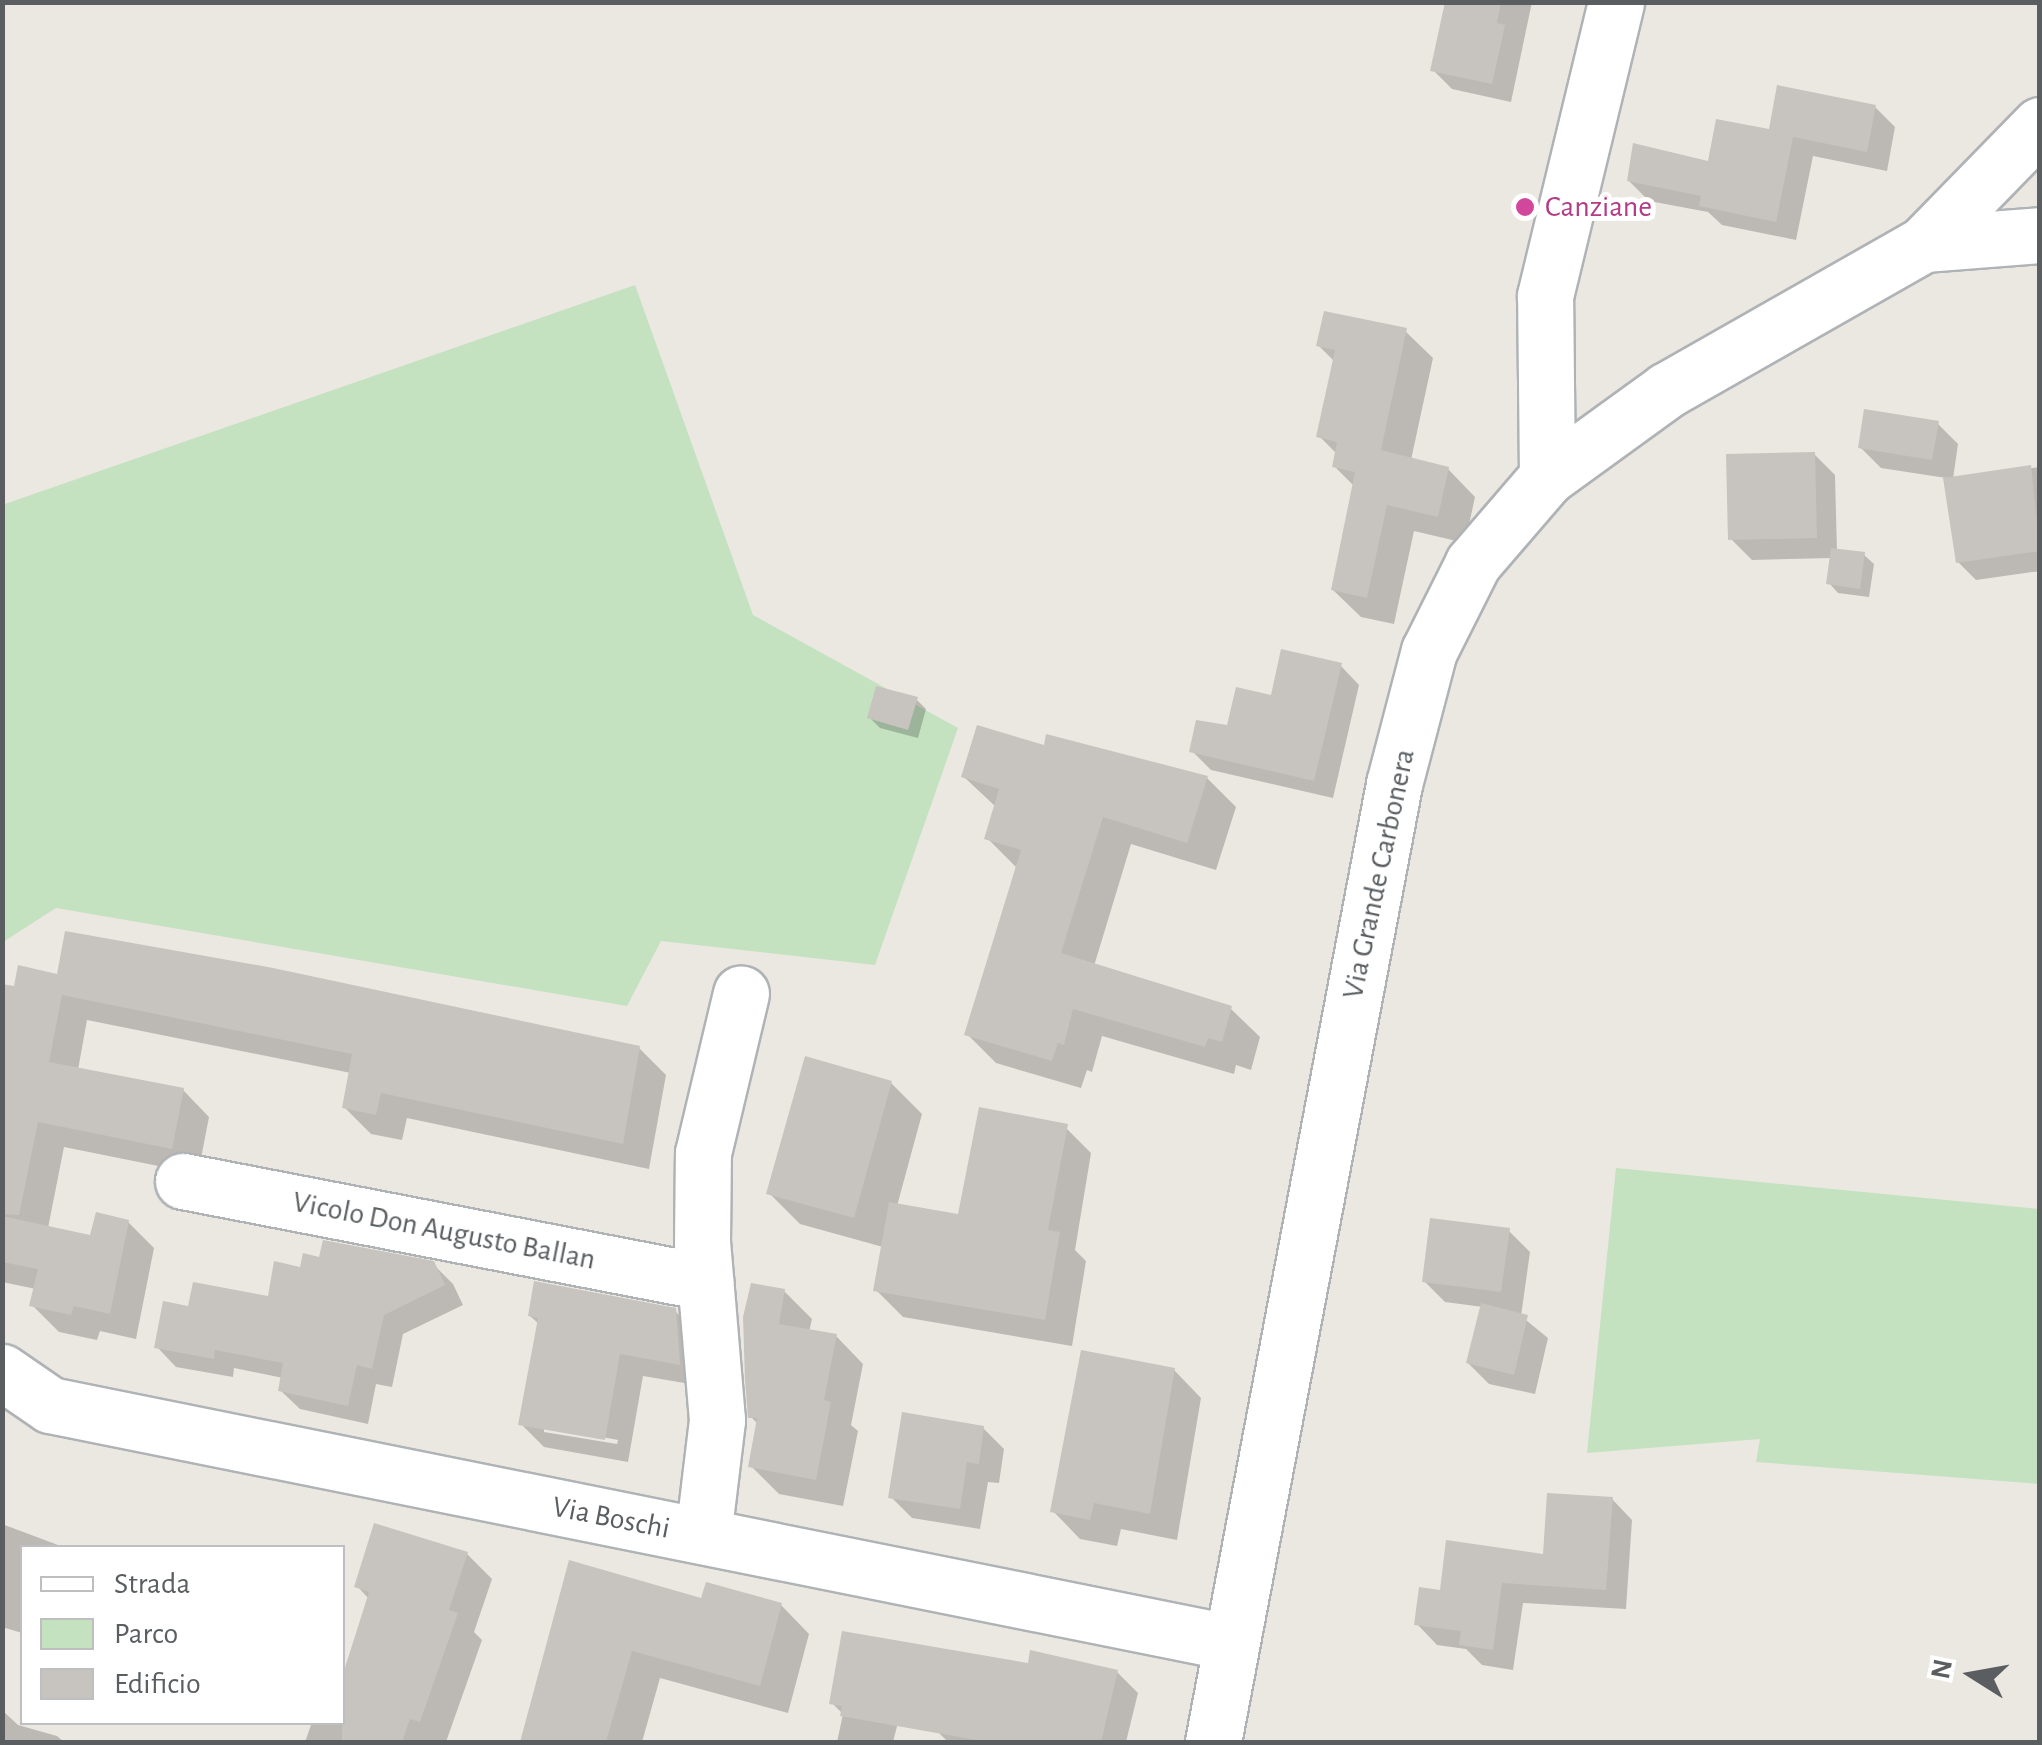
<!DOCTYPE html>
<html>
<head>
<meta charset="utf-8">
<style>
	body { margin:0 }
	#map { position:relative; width:2042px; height:1745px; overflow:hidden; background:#ebe8e2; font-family:"Alegreya Sans",sans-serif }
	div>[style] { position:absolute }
	.green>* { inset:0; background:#c4e1c0 }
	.shadow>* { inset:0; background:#0003 }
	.building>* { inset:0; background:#c7c3be }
	.roads { filter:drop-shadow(2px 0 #afb3b6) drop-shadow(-2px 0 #afb3b6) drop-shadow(0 2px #afb3b6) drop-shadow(0 -2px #afb3b6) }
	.minor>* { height:55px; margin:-27.5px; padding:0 27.5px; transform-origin:27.5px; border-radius:27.5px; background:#fff }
	.dots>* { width:28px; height:28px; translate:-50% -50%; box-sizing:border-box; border:5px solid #fff; border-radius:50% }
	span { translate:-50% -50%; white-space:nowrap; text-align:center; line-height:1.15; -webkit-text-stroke:10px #fff; paint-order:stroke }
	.hotel-label { font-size:30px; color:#b23c85 }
	.left { translate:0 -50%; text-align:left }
	.street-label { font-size:30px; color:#5a5e61 }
	.frame { position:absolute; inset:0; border:5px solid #5a5e61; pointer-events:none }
	.legend { position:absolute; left:20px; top:1545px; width:325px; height:180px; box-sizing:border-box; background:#fff; border:2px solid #bdbfc0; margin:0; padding:12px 18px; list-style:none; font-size:30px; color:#5a5e61 }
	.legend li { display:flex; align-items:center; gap:20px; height:50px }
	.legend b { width:50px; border:2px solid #bdbfc0 }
	.north { position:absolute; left:1922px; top:1625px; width:100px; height:100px; -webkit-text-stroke:8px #fff; paint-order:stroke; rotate:281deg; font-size:28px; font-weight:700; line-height:40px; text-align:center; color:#5a5e61 }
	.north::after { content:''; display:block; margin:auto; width:35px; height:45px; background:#5a5e61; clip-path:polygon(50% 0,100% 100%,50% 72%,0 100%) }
</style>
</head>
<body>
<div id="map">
	<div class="green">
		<div style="clip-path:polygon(635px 285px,753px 615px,958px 728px,875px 965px,661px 941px,627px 1006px,56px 908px,3px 942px,2px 505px)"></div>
		<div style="clip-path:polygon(1616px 1168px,2039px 1209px,2039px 1484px,1756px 1462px,1760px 1439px,1587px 1453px)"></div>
	</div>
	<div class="shadow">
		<div style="clip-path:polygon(1447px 2px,1532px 2px,1511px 102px,1452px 89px,1433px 70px)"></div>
		<div style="clip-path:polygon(1875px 107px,1895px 127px,1887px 171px,1813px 156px,1796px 240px,1722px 225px,1708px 212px,1649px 201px,1629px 181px,1710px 164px,1771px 132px)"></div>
		<div style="clip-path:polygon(1405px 331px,1433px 358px,1411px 460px,1448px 469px,1475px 497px,1465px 543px,1414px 531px,1394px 624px,1361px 617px,1333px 590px,1354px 486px,1334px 466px,1337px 454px,1319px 436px,1335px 362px,1318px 345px)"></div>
		<div style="clip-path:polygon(1937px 423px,1958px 444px,1953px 479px,2040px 467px,2040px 571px,1976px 580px,1958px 562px,1946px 478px,1881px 468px,1860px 447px)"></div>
		<div style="clip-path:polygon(1814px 454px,1835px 475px,1837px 551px,1864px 555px,1874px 564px,1869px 597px,1838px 593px,1829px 583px,1832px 558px,1752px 560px,1731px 539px)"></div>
		<div style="clip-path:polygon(1340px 665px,1359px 685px,1333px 798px,1211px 770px,1192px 751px,1272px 698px)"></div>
		<div style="clip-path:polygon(917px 700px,926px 709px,918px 738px,880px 728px,870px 718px)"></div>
		<div style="clip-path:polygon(1045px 748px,1207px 778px,1236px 807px,1216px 870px,1131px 844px,1094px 966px,1231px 1009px,1260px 1037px,1251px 1070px,1236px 1065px,1234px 1074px,1102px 1036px,1092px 1072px,1087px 1070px,1081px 1088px,996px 1063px,967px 1034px,1016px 867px,987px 838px,996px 807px,964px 777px)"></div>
		<div style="clip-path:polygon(59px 977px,639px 1048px,666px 1075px,649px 1169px,407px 1118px,402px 1140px,371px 1134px,344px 1107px,351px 1073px,87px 1020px,78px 1070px,183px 1090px,209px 1117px,198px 1174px,64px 1147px,48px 1228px,92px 1238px,128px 1222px,154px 1248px,136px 1339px,100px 1331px,97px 1340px,59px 1332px,32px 1305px,36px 1289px,2px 1282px,2px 986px,16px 989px)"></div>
		<div style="clip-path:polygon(891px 1083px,922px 1114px,897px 1206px,960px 1217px,1064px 1126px,1091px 1153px,1075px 1250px,1086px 1261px,1072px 1346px,903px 1317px,876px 1290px,883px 1247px,800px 1224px,769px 1193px)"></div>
		<div style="clip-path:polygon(1509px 1231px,1530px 1252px,1521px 1316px,1548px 1338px,1535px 1394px,1489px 1384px,1468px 1363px,1483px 1307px,1445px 1302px,1424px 1281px)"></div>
		<div style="clip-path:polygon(433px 1264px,453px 1284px,463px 1305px,403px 1334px,392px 1387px,376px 1384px,368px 1424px,300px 1409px,280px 1390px,283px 1378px,234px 1368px,233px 1377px,176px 1367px,157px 1347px,190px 1309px,271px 1299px,302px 1270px)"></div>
		<div style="clip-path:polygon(784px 1291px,812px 1319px,809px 1332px,836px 1336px,863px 1364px,851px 1425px,858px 1431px,843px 1506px,779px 1494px,751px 1466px,759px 1425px,751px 1417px)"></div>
		<div style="clip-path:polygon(evenodd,675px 1311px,698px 1334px,702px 1386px,643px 1376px,628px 1462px,544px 1447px,521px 1424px,539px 1324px,530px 1316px,675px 1311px,544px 1426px,618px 1440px,617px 1444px,544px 1432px,544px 1426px)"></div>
		<div style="clip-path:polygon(1174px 1370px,1201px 1398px,1177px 1540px,1121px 1529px,1117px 1546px,1080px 1539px,1053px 1511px)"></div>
		<div style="clip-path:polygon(983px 1428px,1004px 1449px,999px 1483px,988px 1482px,980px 1529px,912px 1518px,891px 1497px)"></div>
		<div style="clip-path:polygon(1612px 1499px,1632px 1520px,1626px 1609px,1523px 1603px,1513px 1670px,1482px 1665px,1466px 1649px,1437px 1645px,1417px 1624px,1442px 1593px,1545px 1557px)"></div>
		<div style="clip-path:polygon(2px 1524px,66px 1548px,22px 1548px,22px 1633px,2px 1627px)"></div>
		<div style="clip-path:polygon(467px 1554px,492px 1579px,474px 1632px,482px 1640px,446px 1742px,305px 1742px,312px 1722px,342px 1722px,370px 1600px,357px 1586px)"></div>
		<div style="clip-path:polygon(570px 1563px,703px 1601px,781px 1605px,809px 1634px,788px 1713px,660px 1678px,642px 1742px,521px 1742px)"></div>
		<div style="clip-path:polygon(913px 1664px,893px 1742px,837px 1742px,843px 1714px,832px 1703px)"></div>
		<div style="clip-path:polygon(1030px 1665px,1117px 1672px,1138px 1693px,1126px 1742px,948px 1742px,934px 1728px)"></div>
		<div style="clip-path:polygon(2px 1710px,18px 1725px,57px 1736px,64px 1742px,2px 1742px)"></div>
	</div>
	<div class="building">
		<div style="clip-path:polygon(1445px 2px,1501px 2px,1497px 23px,1505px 25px,1492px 84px,1430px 71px)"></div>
		<div style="clip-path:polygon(1777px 85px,1876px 105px,1867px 152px,1793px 137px,1776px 222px,1699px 206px,1701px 196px,1627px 181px,1633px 143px,1708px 161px,1716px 119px,1769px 129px)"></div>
		<div style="clip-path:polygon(1324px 311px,1407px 328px,1381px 450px,1449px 467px,1438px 517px,1387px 505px,1367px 598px,1331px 590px,1355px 472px,1332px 467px,1337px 442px,1316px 437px,1335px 350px,1316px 346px)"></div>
		<div style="clip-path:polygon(1864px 409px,1939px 421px,1932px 460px,1858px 448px)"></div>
		<div style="clip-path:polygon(1815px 452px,1817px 538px,1728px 540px,1726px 454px)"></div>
		<div style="clip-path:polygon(2031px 465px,2040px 551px,1956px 563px,1943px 478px)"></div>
		<div style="clip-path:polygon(1831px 548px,1865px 552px,1860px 589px,1826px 584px)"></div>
		<div style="clip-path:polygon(1281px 649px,1342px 663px,1314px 781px,1189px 752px,1196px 720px,1227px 725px,1236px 687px,1271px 695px)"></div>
		<div style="clip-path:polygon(876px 686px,918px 697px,908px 730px,867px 718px)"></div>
		<div style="clip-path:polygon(977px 725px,1044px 745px,1046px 734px,1208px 776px,1187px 843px,1103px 817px,1061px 953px,1232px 1006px,1222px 1042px,1208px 1038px,1205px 1047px,1073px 1009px,1064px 1045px,1058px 1043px,1052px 1061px,964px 1035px,1021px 850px,984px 839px,999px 789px,961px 777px)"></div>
		<div style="clip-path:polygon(65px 931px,273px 968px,640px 1046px,623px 1144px,381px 1093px,376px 1115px,342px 1108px,352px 1054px,62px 995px,49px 1062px,184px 1088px,172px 1149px,38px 1122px,19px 1215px,2px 1214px,2px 984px,14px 986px,18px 965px,57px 974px)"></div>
		<div style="clip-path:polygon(805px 1056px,892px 1081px,854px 1218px,766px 1194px)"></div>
		<div style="clip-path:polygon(979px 1107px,1068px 1124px,1048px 1230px,1060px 1232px,1045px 1320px,873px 1291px,889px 1202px,958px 1214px)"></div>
		<div style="clip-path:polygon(96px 1212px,129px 1220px,110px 1314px,74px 1306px,71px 1315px,29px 1306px,38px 1269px,2px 1262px,2px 1216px,90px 1235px)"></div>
		<div style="clip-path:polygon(1430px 1218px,1510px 1228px,1501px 1292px,1422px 1282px)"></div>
		<div style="clip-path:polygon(323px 1240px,434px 1261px,445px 1285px,384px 1315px,372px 1369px,357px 1365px,348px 1406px,278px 1391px,283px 1363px,215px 1350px,214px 1359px,154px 1348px,163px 1301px,188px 1306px,193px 1282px,268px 1296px,274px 1261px,300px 1267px,303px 1253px,319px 1257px)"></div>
		<div style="clip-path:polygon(534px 1281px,676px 1308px,680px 1365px,620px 1354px,605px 1440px,518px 1425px,538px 1318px,528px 1316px)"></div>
		<div style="clip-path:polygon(751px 1283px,785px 1289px,779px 1324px,837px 1334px,824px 1400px,831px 1402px,816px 1480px,748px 1467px,757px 1418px,748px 1418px,745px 1380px,743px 1317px)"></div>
		<div style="clip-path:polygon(1481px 1303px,1528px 1315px,1514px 1375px,1466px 1363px)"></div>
		<div style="clip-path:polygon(1081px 1350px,1175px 1368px,1150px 1514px,1094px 1503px,1090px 1520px,1050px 1512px)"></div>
		<div style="clip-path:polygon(902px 1412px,984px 1426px,979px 1464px,967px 1462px,960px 1509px,888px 1498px)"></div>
		<div style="clip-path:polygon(1547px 1493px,1613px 1497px,1606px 1590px,1502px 1583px,1493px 1650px,1459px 1645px,1461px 1631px,1414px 1625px,1419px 1587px,1440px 1590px,1446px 1540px,1543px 1554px)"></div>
		<div style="clip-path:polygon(374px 1523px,468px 1552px,449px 1610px,458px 1613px,420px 1722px,410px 1719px,402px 1742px,342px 1742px,342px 1677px,369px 1592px,354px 1587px)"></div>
		<div style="clip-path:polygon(569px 1560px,701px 1598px,706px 1582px,782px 1603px,760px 1686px,632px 1651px,606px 1742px,520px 1742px)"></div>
		<div style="clip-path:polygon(842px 1631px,1028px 1663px,1030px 1650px,1118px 1670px,1101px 1742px,988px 1742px,840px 1716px,842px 1706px,829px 1704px)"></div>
	</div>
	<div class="roads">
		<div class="minor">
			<div style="left:2040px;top:125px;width:166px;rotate:134.3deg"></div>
			<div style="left:1924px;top:244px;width:116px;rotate:-4.4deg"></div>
			<div style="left:1547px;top:477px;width:181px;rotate:-90.6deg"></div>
			<div style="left:1545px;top:296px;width:302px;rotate:-76.4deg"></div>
			<div style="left:183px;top:1181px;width:532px;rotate:10.95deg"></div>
			<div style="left:2px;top:1372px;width:58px;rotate:34.5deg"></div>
			<div style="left:50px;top:1405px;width:1203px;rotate:11.37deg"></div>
			<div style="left:703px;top:1536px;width:117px;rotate:-83.1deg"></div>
			<div style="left:717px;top:1420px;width:178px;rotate:-94.8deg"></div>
			<div style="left:702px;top:1243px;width:90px;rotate:-89.4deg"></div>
			<div style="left:703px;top:1153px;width:164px;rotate:-76.6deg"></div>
			<div style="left:1213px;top:1742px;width:975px;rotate:-79.3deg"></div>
			<div style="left:1394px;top:784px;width:138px;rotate:-75.3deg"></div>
			<div style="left:1429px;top:651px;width:98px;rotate:-63.4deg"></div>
			<div style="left:1473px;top:563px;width:113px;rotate:-49.3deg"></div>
			<div style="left:1547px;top:477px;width:148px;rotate:-35.9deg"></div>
			<div style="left:1667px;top:390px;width:296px;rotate:-29.6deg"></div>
		</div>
	</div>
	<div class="dots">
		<div style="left:1525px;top:207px;background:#d1479c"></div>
	</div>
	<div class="hotel-label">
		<span class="left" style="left:1545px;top:207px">Canziane</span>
	</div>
	<div class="street-label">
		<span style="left:1379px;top:874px;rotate:-78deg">Via Grande Carbonera</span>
		<span style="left:444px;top:1231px;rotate:11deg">Vicolo Don Augusto Ballan</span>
		<span style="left:611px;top:1518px;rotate:11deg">Via Boschi</span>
	</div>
	<div class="frame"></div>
	<ul class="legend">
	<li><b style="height:12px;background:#fff"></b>Strada</li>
	<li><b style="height:28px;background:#c4e1c0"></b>Parco</li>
	<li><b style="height:28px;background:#c7c3be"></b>Edificio</li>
	</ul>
	<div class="north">N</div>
</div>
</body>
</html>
